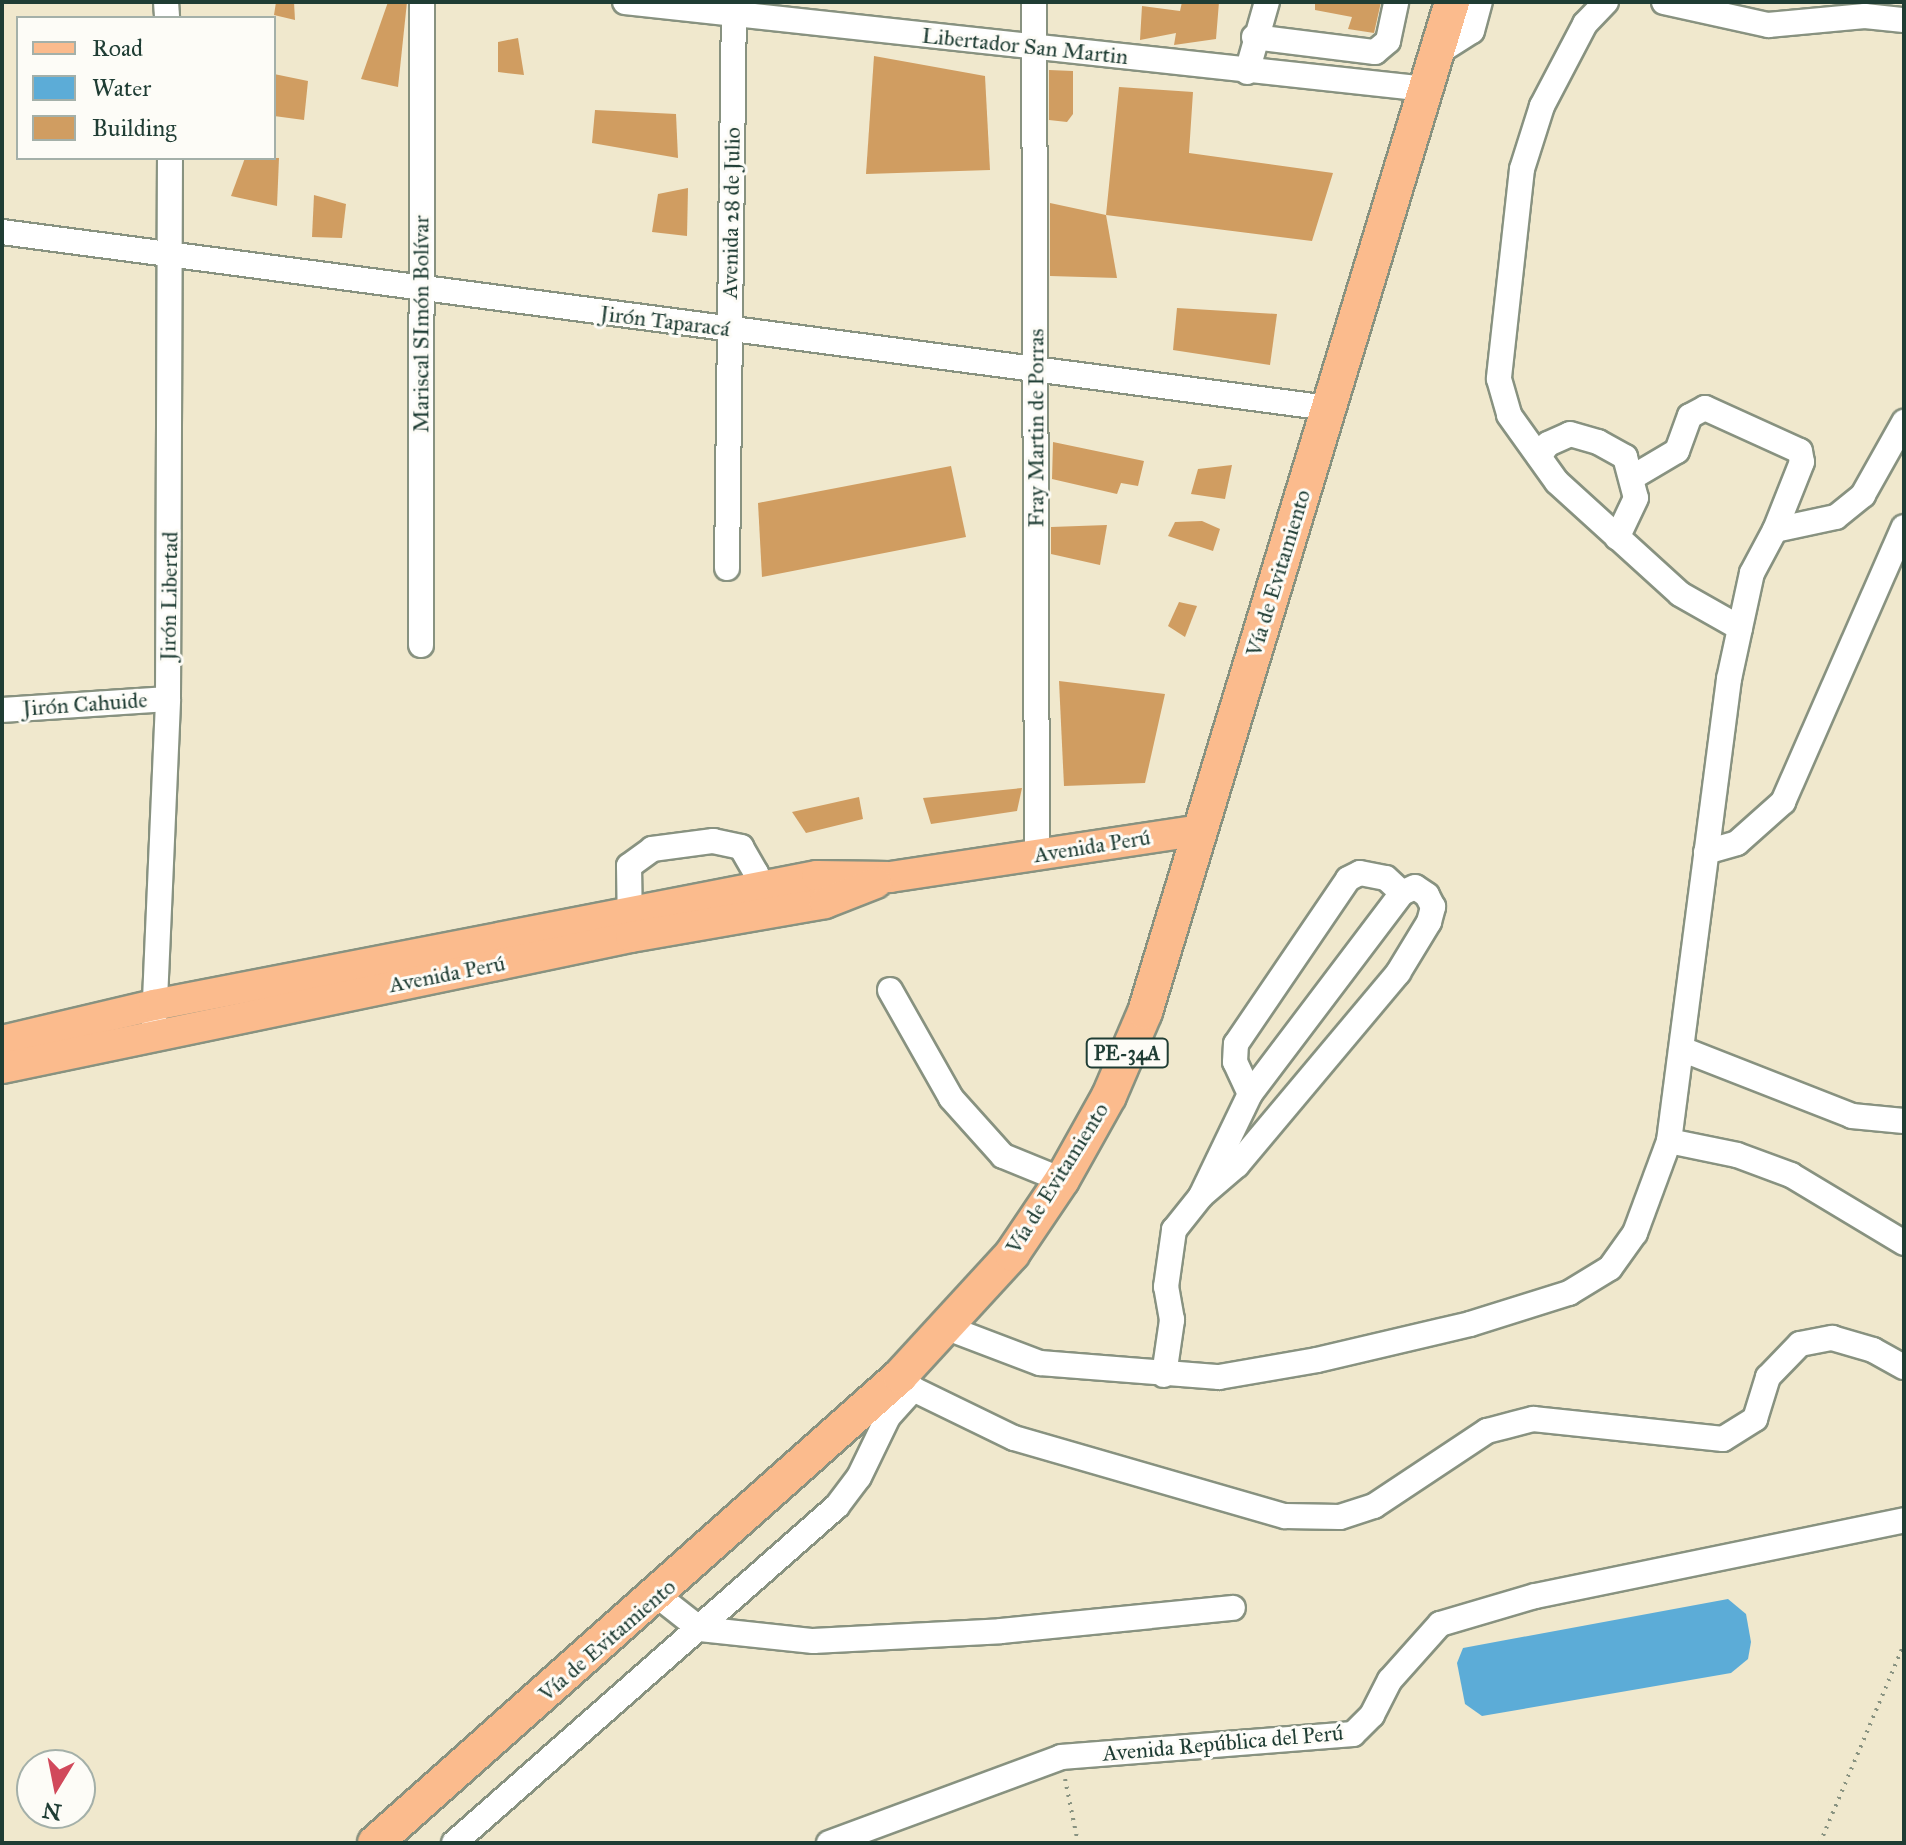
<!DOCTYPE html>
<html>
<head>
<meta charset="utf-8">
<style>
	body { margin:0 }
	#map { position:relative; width:1906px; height:1845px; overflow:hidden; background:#f0e8cd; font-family:"IM FELL Great Primer",serif }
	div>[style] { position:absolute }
	.water>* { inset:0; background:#5cacd7 }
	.building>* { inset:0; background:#d09d61 }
	.path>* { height:4px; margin-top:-2px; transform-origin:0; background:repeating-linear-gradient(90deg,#889280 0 2px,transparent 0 8px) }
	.roads { filter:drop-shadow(2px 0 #889280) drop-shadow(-2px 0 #889280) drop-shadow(0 2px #889280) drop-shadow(0 -2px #889280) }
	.minor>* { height:24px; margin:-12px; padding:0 12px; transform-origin:12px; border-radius:12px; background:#fff }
	.major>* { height:30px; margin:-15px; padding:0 15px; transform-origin:15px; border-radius:15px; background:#fbbb8d }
	.highway>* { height:34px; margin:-17px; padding:0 17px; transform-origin:17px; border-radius:17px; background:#fbbb8d }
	span { translate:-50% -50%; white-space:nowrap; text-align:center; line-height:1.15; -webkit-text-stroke:6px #fdfcf7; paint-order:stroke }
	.shield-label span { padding:2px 6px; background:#fdfcf7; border:2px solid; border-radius:6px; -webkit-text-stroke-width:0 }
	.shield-label { font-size:20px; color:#1f3d34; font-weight:700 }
	.street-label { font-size:22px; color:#1f3d34 }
	.frame { position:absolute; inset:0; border:4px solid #1f3d34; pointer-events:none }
	.legend { position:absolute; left:16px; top:16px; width:260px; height:144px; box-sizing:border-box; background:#fdfcf7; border:2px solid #a4b0a9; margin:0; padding:10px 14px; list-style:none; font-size:24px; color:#1f3d34 }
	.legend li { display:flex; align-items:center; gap:16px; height:40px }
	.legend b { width:40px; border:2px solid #a4b0a9 }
	.north { position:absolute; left:16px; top:1749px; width:80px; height:80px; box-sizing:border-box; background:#fdfcf7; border:2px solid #a4b0a9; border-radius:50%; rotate:190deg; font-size:22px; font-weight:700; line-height:32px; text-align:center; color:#1f3d34 }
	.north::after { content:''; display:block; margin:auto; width:28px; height:36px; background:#d1495b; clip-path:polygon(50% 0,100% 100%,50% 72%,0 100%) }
</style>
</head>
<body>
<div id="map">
	<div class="water">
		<div style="clip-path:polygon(1728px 1599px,1746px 1614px,1751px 1642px,1748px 1659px,1731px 1673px,1482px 1716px,1465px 1704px,1457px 1663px,1463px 1648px)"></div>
	</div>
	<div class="building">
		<div style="clip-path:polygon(276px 2px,294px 2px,295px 20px,274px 15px)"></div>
		<div style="clip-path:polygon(388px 2px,407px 2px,398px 87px,361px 79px)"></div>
		<div style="clip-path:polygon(1182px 2px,1219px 2px,1216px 39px,1174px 45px,1176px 33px,1140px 40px,1142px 6px,1180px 11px)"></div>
		<div style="clip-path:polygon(1315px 2px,1381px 2px,1374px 33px,1348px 29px,1352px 17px,1315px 10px)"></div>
		<div style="clip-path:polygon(518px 38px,524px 75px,498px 72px,498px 42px)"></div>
		<div style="clip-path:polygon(874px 56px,985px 76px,990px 170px,866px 174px)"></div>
		<div style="clip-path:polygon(1049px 70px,1073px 71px,1073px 114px,1067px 122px,1049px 120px)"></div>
		<div style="clip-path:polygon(274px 74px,308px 81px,304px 120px,274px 116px)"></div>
		<div style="clip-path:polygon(1119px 87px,1193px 92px,1189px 153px,1333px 173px,1312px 241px,1106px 215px)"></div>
		<div style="clip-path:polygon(595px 110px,676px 114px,678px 158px,592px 143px)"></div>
		<div style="clip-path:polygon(245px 158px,279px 158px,277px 206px,231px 196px)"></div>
		<div style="clip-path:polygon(688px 188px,687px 236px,652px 232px,658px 194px)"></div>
		<div style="clip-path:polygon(314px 195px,346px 204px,342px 238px,312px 237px)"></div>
		<div style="clip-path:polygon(1050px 203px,1106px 215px,1117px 278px,1050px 276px)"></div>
		<div style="clip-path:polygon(1177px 308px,1277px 314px,1270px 365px,1173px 350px)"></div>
		<div style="clip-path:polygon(1053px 442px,1144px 461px,1138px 486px,1121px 483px,1117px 494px,1052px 479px)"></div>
		<div style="clip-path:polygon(1232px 465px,1225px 499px,1191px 494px,1198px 469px)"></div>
		<div style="clip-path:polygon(951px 466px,966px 537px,762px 577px,758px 503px)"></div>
		<div style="clip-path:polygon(1202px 521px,1220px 529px,1213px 551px,1168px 536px,1175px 522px)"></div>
		<div style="clip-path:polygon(1107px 525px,1100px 565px,1051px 554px,1051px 527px)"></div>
		<div style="clip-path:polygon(1179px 602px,1197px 606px,1185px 637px,1168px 626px)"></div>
		<div style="clip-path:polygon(1059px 681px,1165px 694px,1145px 783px,1064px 786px)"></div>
		<div style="clip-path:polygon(1022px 788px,1017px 811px,931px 824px,923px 798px)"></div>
		<div style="clip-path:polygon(859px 797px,863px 819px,806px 833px,792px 812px)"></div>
	</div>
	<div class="path">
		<div style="left:1065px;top:1779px;width:65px;rotate:78.5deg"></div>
		<div style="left:1820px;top:1843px;width:216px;rotate:-67.1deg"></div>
	</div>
	<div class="roads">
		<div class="minor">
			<div style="left:166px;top:2px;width:16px;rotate:86deg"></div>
			<div style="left:625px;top:2px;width:806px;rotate:6.2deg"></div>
			<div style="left:1034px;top:2px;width:852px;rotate:89.8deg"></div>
			<div style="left:1606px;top:2px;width:30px;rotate:134deg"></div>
			<div style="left:1585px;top:24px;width:93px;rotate:117.7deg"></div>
			<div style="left:1542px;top:106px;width:66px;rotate:107.6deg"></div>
			<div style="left:1522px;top:169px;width:211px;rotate:96.3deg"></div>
			<div style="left:1499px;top:379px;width:37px;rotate:74deg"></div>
			<div style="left:1509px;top:415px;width:82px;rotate:54.4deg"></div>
			<div style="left:1557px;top:482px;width:166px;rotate:42.3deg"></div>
			<div style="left:1680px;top:594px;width:69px;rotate:29.5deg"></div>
			<div style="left:1664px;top:2px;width:107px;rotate:12.5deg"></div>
			<div style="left:1768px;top:25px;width:97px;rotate:-5.3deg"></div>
			<div style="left:1865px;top:16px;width:39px;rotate:6deg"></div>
			<div style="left:1254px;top:37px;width:122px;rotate:7.1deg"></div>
			<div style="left:1375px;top:52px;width:17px;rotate:-40deg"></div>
			<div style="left:1388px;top:41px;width:40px;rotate:-78deg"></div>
			<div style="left:1437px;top:53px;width:41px;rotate:-32.2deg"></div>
			<div style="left:1472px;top:31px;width:30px;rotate:-75deg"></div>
			<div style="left:1247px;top:72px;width:73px;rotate:-74.1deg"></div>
			<div style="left:2px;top:232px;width:1338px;rotate:7.56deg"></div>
			<div style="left:1539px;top:456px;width:15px;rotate:-53deg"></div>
			<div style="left:1548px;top:444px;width:24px;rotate:-24deg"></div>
			<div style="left:1570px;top:434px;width:29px;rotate:16deg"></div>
			<div style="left:1598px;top:442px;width:31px;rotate:29deg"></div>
			<div style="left:1625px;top:457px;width:42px;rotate:75deg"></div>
			<div style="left:1636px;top:498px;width:44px;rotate:115.4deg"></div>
			<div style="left:1633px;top:477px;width:51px;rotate:-30.6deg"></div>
			<div style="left:1677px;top:451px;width:37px;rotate:-70deg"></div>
			<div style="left:1690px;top:416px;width:17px;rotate:-28deg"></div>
			<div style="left:1705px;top:408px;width:104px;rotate:24.4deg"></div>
			<div style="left:1800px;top:451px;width:11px;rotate:80deg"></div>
			<div style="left:1802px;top:462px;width:73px;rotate:111.7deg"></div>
			<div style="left:727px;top:568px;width:566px;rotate:-89.29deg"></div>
			<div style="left:421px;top:645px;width:643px;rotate:-89.91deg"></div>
			<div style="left:2px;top:710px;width:166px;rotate:-3.8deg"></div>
			<div style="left:1706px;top:852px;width:32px;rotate:-16deg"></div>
			<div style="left:1737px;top:843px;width:62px;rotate:-41.7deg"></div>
			<div style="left:1783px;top:802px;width:300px;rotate:-66.3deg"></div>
			<div style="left:630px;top:929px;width:63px;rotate:-90.9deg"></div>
			<div style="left:629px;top:866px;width:29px;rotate:-36deg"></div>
			<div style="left:652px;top:849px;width:62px;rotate:-7.5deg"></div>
			<div style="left:713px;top:841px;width:29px;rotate:12deg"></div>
			<div style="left:741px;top:847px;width:30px;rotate:60deg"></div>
			<div style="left:756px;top:873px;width:32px;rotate:85deg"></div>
			<div style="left:890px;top:990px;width:124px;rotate:60.5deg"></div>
			<div style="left:951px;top:1098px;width:78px;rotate:48.1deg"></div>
			<div style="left:1003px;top:1156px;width:64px;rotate:22.1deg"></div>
			<div style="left:154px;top:1023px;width:324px;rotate:-87.5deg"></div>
			<div style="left:168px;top:699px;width:541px;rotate:-89.79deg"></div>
			<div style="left:1684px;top:1050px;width:180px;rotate:21.4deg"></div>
			<div style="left:1852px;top:1116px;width:52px;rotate:5.5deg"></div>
			<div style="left:1250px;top:1094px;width:35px;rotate:-115deg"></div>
			<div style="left:1235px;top:1062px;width:18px;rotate:-87deg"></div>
			<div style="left:1236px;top:1044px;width:199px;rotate:-55.8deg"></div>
			<div style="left:1348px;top:879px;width:13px;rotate:-27deg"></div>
			<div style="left:1360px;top:873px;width:26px;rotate:11deg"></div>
			<div style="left:1386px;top:878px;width:22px;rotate:43deg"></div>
			<div style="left:1669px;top:1141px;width:69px;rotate:11.6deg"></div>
			<div style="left:1737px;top:1155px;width:58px;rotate:20.3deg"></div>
			<div style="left:1791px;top:1175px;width:132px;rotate:31deg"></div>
			<div style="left:945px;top:1327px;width:102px;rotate:20.8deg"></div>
			<div style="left:1040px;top:1363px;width:180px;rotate:4.5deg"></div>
			<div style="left:1219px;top:1377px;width:99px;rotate:-9.8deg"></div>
			<div style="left:1317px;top:1360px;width:157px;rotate:-13.2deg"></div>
			<div style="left:1470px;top:1324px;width:104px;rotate:-17.4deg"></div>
			<div style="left:1569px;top:1293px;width:48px;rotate:-31.4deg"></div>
			<div style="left:1610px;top:1268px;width:43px;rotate:-54.5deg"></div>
			<div style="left:1635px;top:1233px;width:98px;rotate:-69.7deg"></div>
			<div style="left:1669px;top:1141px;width:466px;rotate:-82.6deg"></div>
			<div style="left:1729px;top:679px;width:108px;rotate:-77.8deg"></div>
			<div style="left:1752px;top:573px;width:49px;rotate:-61.9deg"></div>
			<div style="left:1775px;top:530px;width:62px;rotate:-12deg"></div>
			<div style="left:1836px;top:517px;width:35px;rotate:-39deg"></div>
			<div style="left:1863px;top:495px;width:84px;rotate:-60.7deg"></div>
			<div style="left:1164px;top:1375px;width:56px;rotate:-81.7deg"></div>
			<div style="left:1172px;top:1320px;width:34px;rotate:-100deg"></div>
			<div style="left:1166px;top:1287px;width:58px;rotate:-82deg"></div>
			<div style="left:1174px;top:1230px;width:43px;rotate:-51.5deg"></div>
			<div style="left:1201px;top:1196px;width:48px;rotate:-40.7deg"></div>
			<div style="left:1237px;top:1165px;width:251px;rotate:-50deg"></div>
			<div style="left:1398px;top:973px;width:60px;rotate:-58.7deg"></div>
			<div style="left:1429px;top:922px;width:16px;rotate:-75deg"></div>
			<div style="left:1433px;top:907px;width:13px;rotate:-117deg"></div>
			<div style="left:1427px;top:895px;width:14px;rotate:-146deg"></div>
			<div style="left:1415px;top:887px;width:14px;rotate:155deg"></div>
			<div style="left:1402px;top:893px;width:252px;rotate:127.1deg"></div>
			<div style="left:1250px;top:1094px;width:113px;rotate:115.7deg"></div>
			<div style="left:900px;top:1376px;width:18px;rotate:45deg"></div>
			<div style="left:913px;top:1389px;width:112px;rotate:25.9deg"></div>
			<div style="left:1014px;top:1438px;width:282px;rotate:16.1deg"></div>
			<div style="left:1285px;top:1516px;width:55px;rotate:1deg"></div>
			<div style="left:1340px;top:1517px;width:36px;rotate:-18deg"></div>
			<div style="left:1374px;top:1506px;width:136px;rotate:-33.6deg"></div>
			<div style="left:1487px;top:1431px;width:48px;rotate:-14.6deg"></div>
			<div style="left:1533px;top:1419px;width:191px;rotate:6deg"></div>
			<div style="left:1723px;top:1439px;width:38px;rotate:-32deg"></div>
			<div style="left:1755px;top:1419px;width:44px;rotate:-72.8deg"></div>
			<div style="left:1768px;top:1377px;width:46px;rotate:-45.9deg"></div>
			<div style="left:1800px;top:1344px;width:33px;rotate:-11deg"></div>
			<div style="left:1832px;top:1338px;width:43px;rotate:16.3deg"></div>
			<div style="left:1873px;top:1350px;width:35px;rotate:29deg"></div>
			<div style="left:658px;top:1596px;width:53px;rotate:38.2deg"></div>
			<div style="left:700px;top:1629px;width:114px;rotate:6.1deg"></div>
			<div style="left:813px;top:1641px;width:188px;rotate:-3deg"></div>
			<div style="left:1001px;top:1631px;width:233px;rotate:-5.7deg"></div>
			<div style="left:454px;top:1843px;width:510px;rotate:-41.34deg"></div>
			<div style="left:837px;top:1506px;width:36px;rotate:-53deg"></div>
			<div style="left:859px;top:1477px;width:67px;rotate:-64.2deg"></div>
			<div style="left:888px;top:1417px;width:38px;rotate:-48deg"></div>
			<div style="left:829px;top:1843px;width:247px;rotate:-20.3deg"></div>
			<div style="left:1061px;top:1757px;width:293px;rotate:-4.5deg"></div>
			<div style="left:1353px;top:1734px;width:27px;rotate:-45deg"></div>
			<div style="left:1372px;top:1715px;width:39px;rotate:-63deg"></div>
			<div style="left:1390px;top:1680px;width:75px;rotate:-48.2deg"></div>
			<div style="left:1440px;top:1624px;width:99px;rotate:-16.4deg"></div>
			<div style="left:1535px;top:1596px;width:377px;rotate:-11.6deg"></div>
		</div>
		<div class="major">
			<div style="left:2px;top:1041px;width:156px;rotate:-13.3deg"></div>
			<div style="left:154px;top:1005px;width:675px;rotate:-11.01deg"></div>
			<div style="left:817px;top:876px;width:73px;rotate:0.8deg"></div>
			<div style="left:890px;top:877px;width:314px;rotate:-8.6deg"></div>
			<div style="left:2px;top:1068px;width:642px;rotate:-11.76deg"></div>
			<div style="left:631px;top:937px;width:197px;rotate:-9.9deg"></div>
			<div style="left:825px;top:903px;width:55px;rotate:-21.4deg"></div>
		</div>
		<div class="highway">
			<div style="left:375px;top:1843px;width:703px;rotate:-41.65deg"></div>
			<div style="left:900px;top:1376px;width:166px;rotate:-47.4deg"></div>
			<div style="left:1012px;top:1254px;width:89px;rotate:-56deg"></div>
			<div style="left:1062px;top:1180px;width:96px;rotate:-60.8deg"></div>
			<div style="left:1109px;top:1096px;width:91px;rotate:-66.8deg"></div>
			<div style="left:1145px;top:1012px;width:1056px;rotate:-73.09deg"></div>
		</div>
	</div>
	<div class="shield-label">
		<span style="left:1127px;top:1053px">PE-34A</span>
	</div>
	<div class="street-label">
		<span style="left:1025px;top:46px;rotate:6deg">Libertador San Martin</span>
		<span style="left:731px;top:213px;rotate:-89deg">Avenida 28 de Julio</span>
		<span style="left:665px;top:321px;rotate:7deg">Jirón Taparacá</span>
		<span style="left:421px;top:324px;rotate:-90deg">Mariscal SImón Bolívar</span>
		<span style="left:1036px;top:428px;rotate:-90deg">Fray Martin de Porras</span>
		<span style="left:1278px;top:573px;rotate:-73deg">Vía de Evitamiento</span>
		<span style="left:169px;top:596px;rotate:-89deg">Jirón Libertad</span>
		<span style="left:85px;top:704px;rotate:-4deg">Jirón Cahuide</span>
		<span style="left:1092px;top:846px;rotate:-9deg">Avenida Perú</span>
		<span style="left:447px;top:974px;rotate:-11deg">Avenida Perú</span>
		<span style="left:1057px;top:1178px;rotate:-58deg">Vía de Evitamiento</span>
		<span style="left:607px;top:1640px;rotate:-41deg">Vía de Evitamiento</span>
		<span style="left:1223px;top:1743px;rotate:-5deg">Avenida República del Perú</span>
	</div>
	<div class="frame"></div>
	<ul class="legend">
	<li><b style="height:10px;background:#fbbb8d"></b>Road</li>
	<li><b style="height:22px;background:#5cacd7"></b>Water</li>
	<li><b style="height:22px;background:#d09d61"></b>Building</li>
	</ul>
	<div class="north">N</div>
</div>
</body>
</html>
